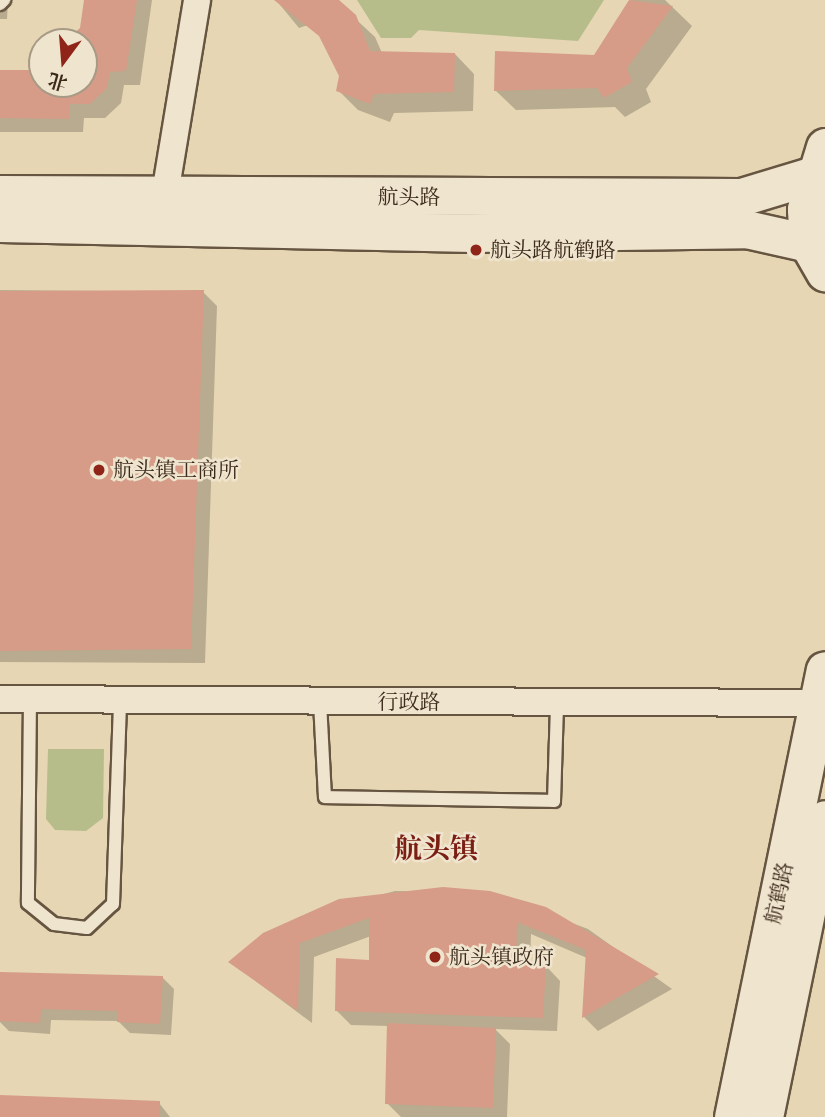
<!DOCTYPE html>
<html>
<head>
<meta charset="utf-8">
<style>
	body { margin:0 }
	#map { position:relative; width:825px; height:1117px; overflow:hidden; background:#e6d6b3; font-family:"IM FELL French Canon","Noto Serif SC",serif }
	div>[style] { position:absolute }
	.green>* { inset:0; background:#b6bd8b }
	.shadow>* { inset:0; background:#0003 }
	.building>* { inset:0; background:#d69c87 }
	.roads { filter:drop-shadow(2px 0 #665541) drop-shadow(-2px 0 #665541) drop-shadow(0 2px #665541) drop-shadow(0 -2px #665541) }
	.lane>* { height:12px; margin:-6px; padding:0 6px; transform-origin:6px; border-radius:6px; background:#efe4ce }
	.street>* { height:26px; margin:-13px; padding:0 13px; transform-origin:13px; border-radius:13px; background:#efe4ce }
	.secondary>* { height:37px; margin:-18.5px; padding:0 18.5px; transform-origin:18.5px; border-radius:18.5px; background:#efe4ce }
	.dots>* { width:19px; height:19px; translate:-50% -50%; box-sizing:border-box; border:4px solid #efe4ce; border-radius:50% }
	span { translate:-50% -50%; white-space:nowrap; text-align:center; line-height:1.15; -webkit-text-stroke:5px #efe4ce; paint-order:stroke }
	.street-label { font-size:21px; color:#3c2a1b }
	.poi-label { font-size:21px; color:#3c2a1b }
	.left { translate:0 -50%; text-align:left }
	.district-label { font-size:28px; color:#7a1f14; font-weight:700 }
	.north { position:absolute; left:28px; top:28px; width:70px; height:70px; box-sizing:border-box; background:#efe4ce; border:2px solid #a79a86; border-radius:50%; rotate:196deg; font-size:19px; font-weight:700; line-height:28px; text-align:center; color:#3c2a1b }
	.north::after { content:''; display:block; margin:auto; width:24px; height:32px; background:#8f2418; clip-path:polygon(50% 0,100% 100%,50% 72%,0 100%) }
</style>
</head>
<body>
<div id="map">
	<div class="green">
		<div style="clip-path:polygon(357px 0,604px 0,578px 41px,419px 30px,411px 38px,381px 38px)"></div>
		<div style="clip-path:polygon(48px 749px,104px 749px,103px 818px,86px 831px,55px 830px,46px 819px)"></div>
	</div>
	<div class="shadow">
		<div style="clip-path:polygon(0 0,8px 0,7px 19px,0 19px)"></div>
		<div style="clip-path:polygon(86px 0,152px 0,140px 85px,124px 85px,121px 103px,105px 118px,84px 118px,83px 132px,0 132px,0 72px,33px 72px,42px 64px,42px 84px,84px 84px,84px 42px,67px 42px,81px 29px)"></div>
		<div style="clip-path:polygon(276px 0,335px 0,375px 37px,382px 53px,455px 54px,474px 74px,473px 111px,394px 113px,390px 122px,358px 110px,338px 90px,341px 76px,322px 38px,308px 25px,299px 28px)"></div>
		<div style="clip-path:polygon(631px 0,665px 0,692px 26px,646px 89px,651px 102px,625px 117px,615px 107px,516px 110px,496px 91px,595px 57px)"></div>
		<div style="clip-path:polygon(0 290px,203px 292px,217px 306px,205px 663px,0 662px)"></div>
		<div style="clip-path:polygon(395px 891px,490px 892px,588px 929px,672px 989px,598px 1031px,584px 1017px,587px 958px,531px 934px,530px 964px,546px 966px,560px 981px,557px 1031px,495px 1029px,510px 1044px,507px 1117px,401px 1117px,387px 1103px,389px 1026px,351px 1025px,337px 1011px,371px 962px,371px 936px,314px 957px,312px 1023px,230px 962px,299px 917px)"></div>
		<div style="clip-path:polygon(0 974px,163px 978px,174px 989px,171px 1035px,130px 1033px,118px 1021px,51px 1020px,50px 1034px,9px 1031px,0 1022px)"></div>
		<div style="clip-path:polygon(159px 1103px,170px 1117px,1px 1117px)"></div>
	</div>
	<div class="building">
		<div style="clip-path:polygon(84px 0,137px 0,126px 71px,110px 72px,107px 88px,90px 104px,70px 104px,69px 119px,0 118px,0 70px,33px 70px,42px 62px,42px 84px,84px 84px,84px 42px,64px 42px,80px 28px)"></div>
		<div style="clip-path:polygon(274px 0,339px 0,356px 15px,370px 51px,455px 53px,454px 92px,374px 94px,370px 104px,336px 91px,339px 76px,319px 36px)"></div>
		<div style="clip-path:polygon(629px 0,673px 6px,627px 68px,632px 82px,604px 98px,597px 88px,494px 91px,495px 51px,594px 55px)"></div>
		<div style="clip-path:polygon(204px 290px,191px 649px,0 651px,0 291px)"></div>
		<div style="clip-path:polygon(443px 887px,490px 891px,546px 907px,659px 974px,582px 1018px,586px 950px,517px 922px,516px 961px,546px 964px,543px 1018px,335px 1011px,336px 958px,369px 960px,369px 918px,300px 943px,298px 1011px,228px 962px,263px 933px,339px 899px)"></div>
		<div style="clip-path:polygon(0 972px,163px 976px,160px 1024px,117px 1022px,118px 1011px,41px 1009px,40px 1023px,0 1021px)"></div>
		<div style="clip-path:polygon(387px 1023px,496px 1028px,493px 1108px,385px 1104px)"></div>
		<div style="clip-path:polygon(0 1095px,160px 1101px,160px 1117px,0 1117px)"></div>
	</div>
	<div class="roads">
		<div class="lane">
			<div style="left:0;top:4px;width:6px;rotate:-45deg"></div>
			<div style="left:30px;top:699px;width:204px;rotate:90.6deg"></div>
			<div style="left:28px;top:903px;width:33px;rotate:39deg"></div>
			<div style="left:54px;top:924px;width:33px;rotate:7deg"></div>
			<div style="left:87px;top:928px;width:35px;rotate:-43deg"></div>
			<div style="left:113px;top:904px;width:204px;rotate:-88deg"></div>
			<div style="left:320px;top:702px;width:95px;rotate:87deg"></div>
			<div style="left:325px;top:797px;width:229px;rotate:1deg"></div>
			<div style="left:554px;top:801px;width:97px;rotate:-88.2deg"></div>
		</div>
		<div class="street">
			<div style="left:162px;top:212px;width:215px;rotate:-80.6deg"></div>
			<div style="left:0;top:699px;width:818px;rotate:0.28deg"></div>
		</div>
		<div class="secondary">
			<div style="left:825px;top:147px;width:65px;rotate:107deg"></div>
			<div style="left:806px;top:209px;width:34px;rotate:87deg"></div>
			<div style="left:808px;top:243px;width:34px;rotate:60deg"></div>
			<div style="left:0;top:194px;width:741px;rotate:0.23deg"></div>
			<div style="left:741px;top:197px;width:76px;rotate:-16.8deg"></div>
			<div style="left:0;top:223px;width:472px;rotate:1.2deg"></div>
			<div style="left:472px;top:233px;width:274px;rotate:-0.8deg"></div>
			<div style="left:746px;top:229px;width:64px;rotate:12.7deg"></div>
			<div style="left:733px;top:1117px;width:456px;rotate:-78.4deg"></div>
			<div style="left:764px;top:1117px;width:304px;rotate:-78.4deg"></div>
		</div>
	</div>
	<div class="dots">
		<div style="left:476px;top:250px;background:#8f2418"></div>
		<div style="left:99px;top:470px;background:#8f2418"></div>
		<div style="left:435px;top:957px;background:#8f2418"></div>
	</div>
	<div class="street-label">
		<span style="left:409px;top:197px">航头路</span>
		<span style="left:409px;top:702px">行政路</span>
		<span style="left:779px;top:893px;rotate:-78deg">航鹤路</span>
	</div>
	<div class="poi-label">
		<span class="left" style="left:490px;top:250px">航头路航鹤路</span>
		<span class="left" style="left:113px;top:470px">航头镇工商所</span>
		<span class="left" style="left:449px;top:957px">航头镇政府</span>
	</div>
	<div class="district-label">
		<span style="left:436px;top:849px">航头镇</span>
	</div>
	<div class="north">北</div>
</div>
</body>
</html>
